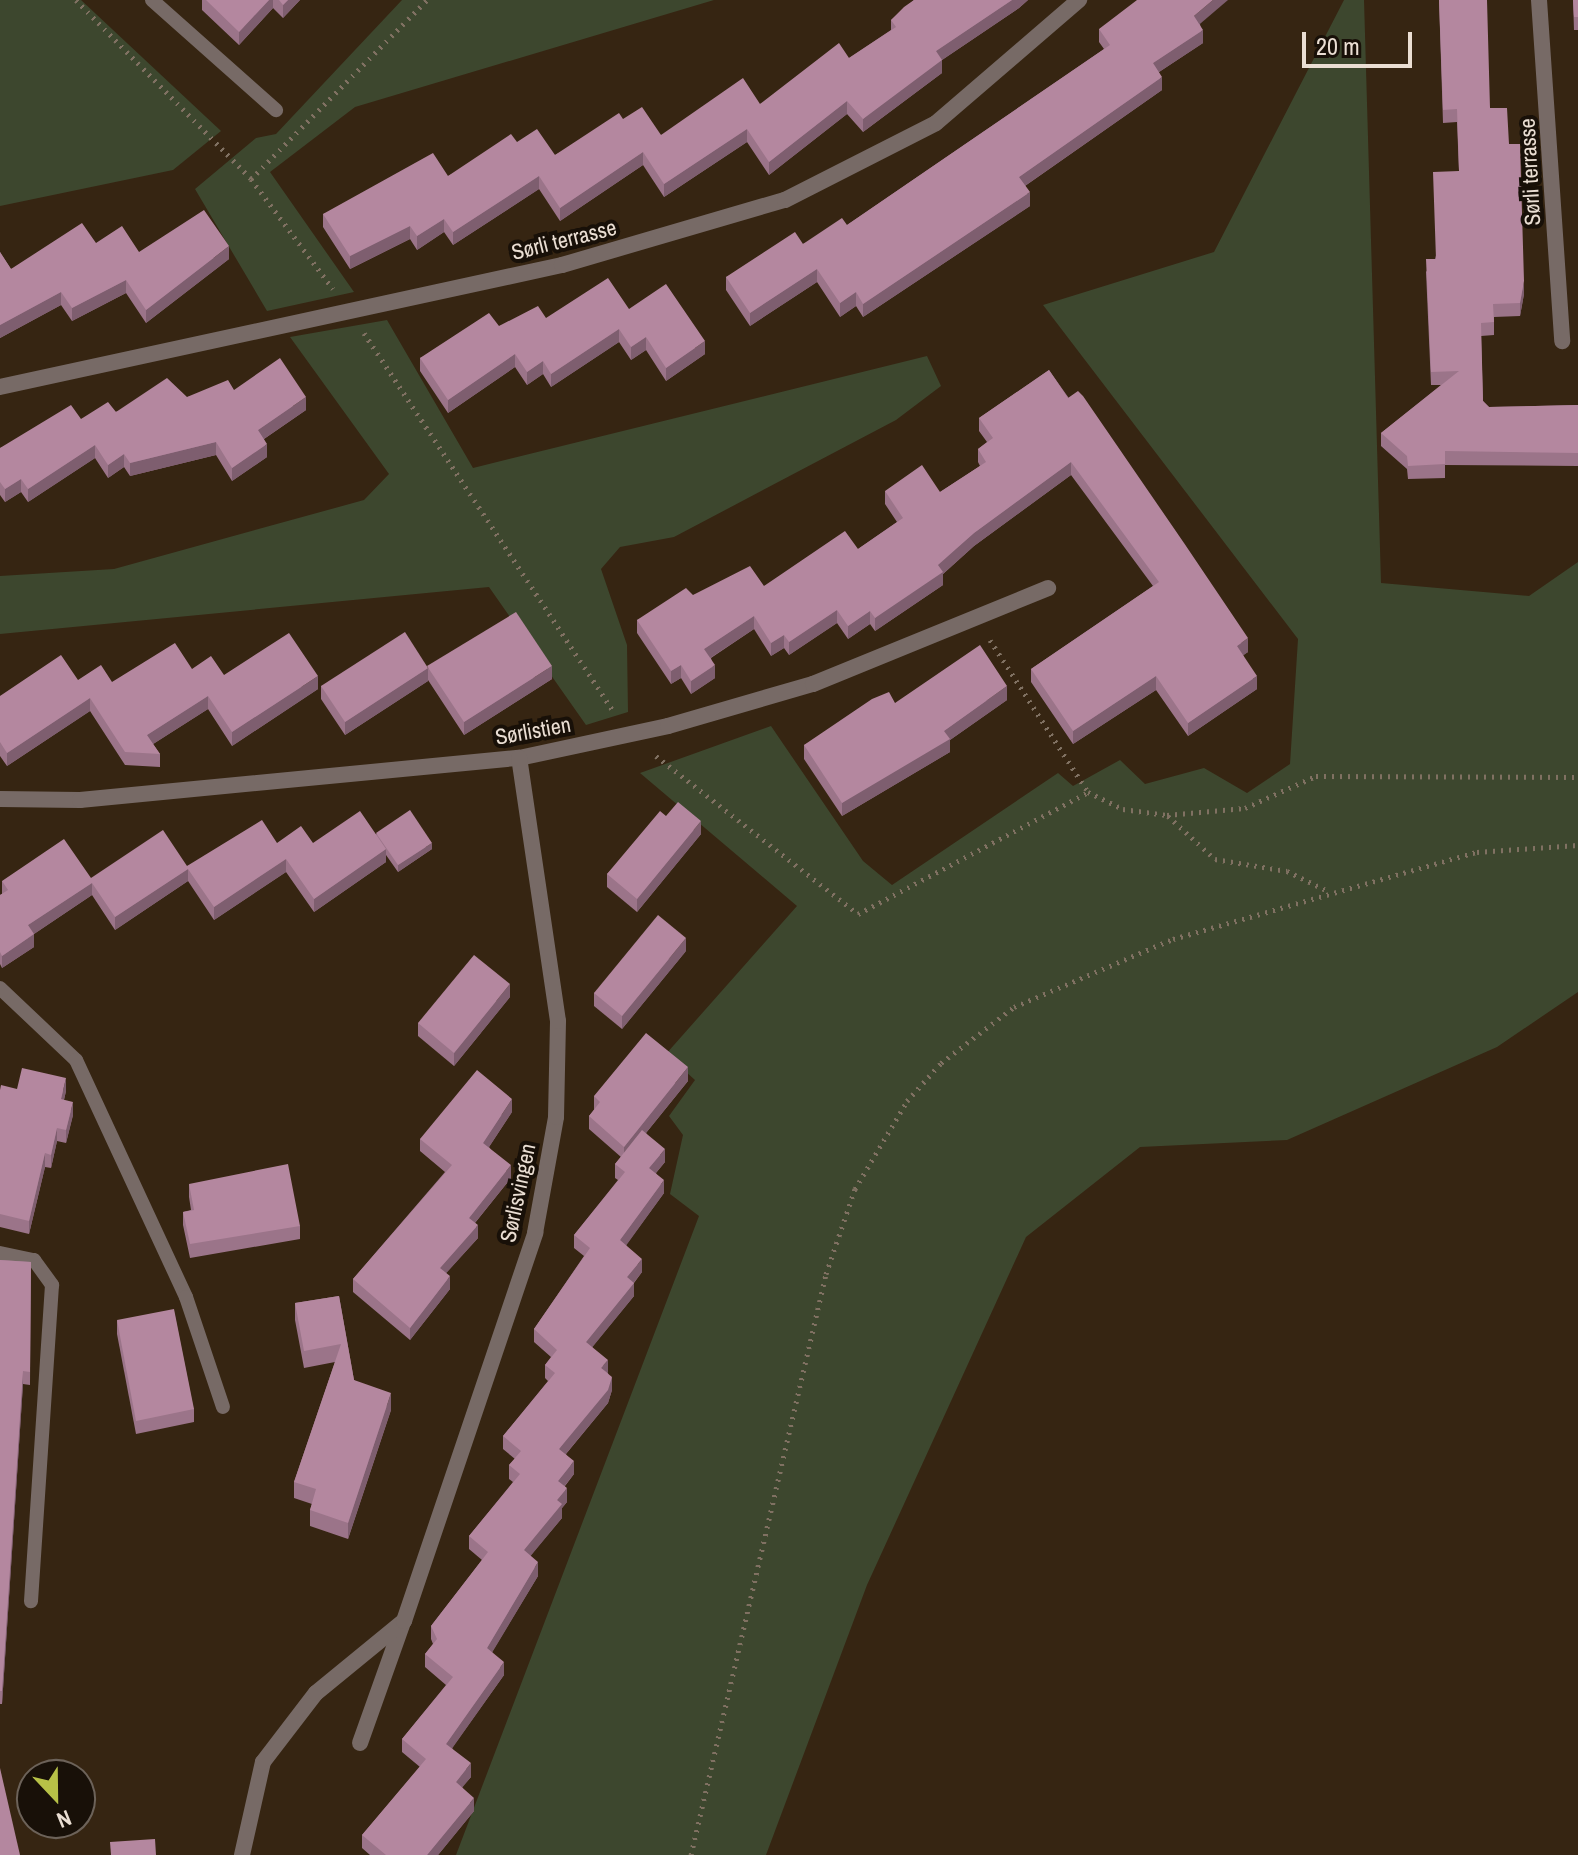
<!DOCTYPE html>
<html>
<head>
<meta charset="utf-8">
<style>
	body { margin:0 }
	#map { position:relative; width:1578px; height:1855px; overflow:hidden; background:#362512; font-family:"Archivo Narrow",sans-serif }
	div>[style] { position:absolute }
	.green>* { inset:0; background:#3d472e }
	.path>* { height:5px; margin-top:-2.5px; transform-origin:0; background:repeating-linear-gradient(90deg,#807162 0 2px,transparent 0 8px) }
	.service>* { height:14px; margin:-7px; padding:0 7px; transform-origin:7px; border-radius:7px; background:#776a66 }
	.minor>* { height:16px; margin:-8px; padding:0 8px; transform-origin:8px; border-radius:8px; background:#776a66 }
	.wall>* { inset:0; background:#9b7489 }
	.shaded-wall>* { inset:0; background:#7e5e6f }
	.building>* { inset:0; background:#b4879f }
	span { translate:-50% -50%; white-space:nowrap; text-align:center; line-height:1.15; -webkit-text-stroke:8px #181008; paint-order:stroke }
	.street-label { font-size:22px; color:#eaded3 }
	.north { position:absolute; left:16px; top:1759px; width:80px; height:80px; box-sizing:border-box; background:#181008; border:2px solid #6c6259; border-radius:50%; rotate:158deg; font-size:22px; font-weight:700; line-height:32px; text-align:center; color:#eaded3 }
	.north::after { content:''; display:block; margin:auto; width:28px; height:36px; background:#b7c147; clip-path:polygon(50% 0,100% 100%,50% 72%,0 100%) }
	.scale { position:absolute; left:1302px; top:32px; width:110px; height:36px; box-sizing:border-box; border:4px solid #eaded3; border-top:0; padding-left:10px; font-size:24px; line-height:28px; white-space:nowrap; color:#eaded3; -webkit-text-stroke:6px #181008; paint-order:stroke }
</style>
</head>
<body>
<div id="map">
	<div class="green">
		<div style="clip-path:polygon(0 0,81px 0,221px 131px,173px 170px,0 206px)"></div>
		<div style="clip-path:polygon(402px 0,714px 0,355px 107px,270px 172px,354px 292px,267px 311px,195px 189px,256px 138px,276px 134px)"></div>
		<div style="clip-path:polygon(1344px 0,1364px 0,1381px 583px,1529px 596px,1578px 562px,1578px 992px,1497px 1047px,1287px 1140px,1140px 1147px,1026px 1237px,867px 1585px,766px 1855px,456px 1855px,699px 1216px,670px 1194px,683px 1135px,669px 1116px,695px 1080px,666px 1054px,797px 906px,640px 773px,771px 726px,863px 861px,892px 885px,1058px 773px,1073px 786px,1120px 760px,1145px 784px,1204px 768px,1247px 793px,1290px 764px,1298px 639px,1043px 305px,1214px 252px)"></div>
		<div style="clip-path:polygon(387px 320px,473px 468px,927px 356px,941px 386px,896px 420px,674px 537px,620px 547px,601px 569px,627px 645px,628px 712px,586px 725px,489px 587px,0 634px,0 576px,114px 569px,364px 500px,389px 474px,290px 337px)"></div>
	</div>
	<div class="path">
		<div style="left:76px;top:0;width:250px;rotate:45.6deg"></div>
		<div style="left:251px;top:179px;width:137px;rotate:53.3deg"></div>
		<div style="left:251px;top:179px;width:251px;rotate:-45.5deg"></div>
		<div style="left:364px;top:333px;width:454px;rotate:56.6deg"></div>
		<div style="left:990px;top:640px;width:181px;rotate:57.2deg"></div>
		<div style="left:1088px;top:792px;width:39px;rotate:26deg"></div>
		<div style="left:1123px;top:809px;width:44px;rotate:7.8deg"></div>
		<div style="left:1167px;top:815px;width:78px;rotate:-5.1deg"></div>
		<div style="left:1245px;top:808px;width:78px;rotate:-24.3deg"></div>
		<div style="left:1316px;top:776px;width:262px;rotate:0.2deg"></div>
		<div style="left:656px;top:756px;width:256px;rotate:38deg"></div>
		<div style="left:858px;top:914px;width:260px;rotate:-27.9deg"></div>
		<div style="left:1168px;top:816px;width:64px;rotate:42.5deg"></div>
		<div style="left:1215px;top:859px;width:73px;rotate:9.5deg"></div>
		<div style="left:1287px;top:871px;width:46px;rotate:26deg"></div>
		<div style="left:691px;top:1855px;width:596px;rotate:-76.92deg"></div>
		<div style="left:826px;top:1274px;width:90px;rotate:-71.2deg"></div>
		<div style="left:855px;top:1189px;width:102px;rotate:-59.4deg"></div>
		<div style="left:907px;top:1101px;width:51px;rotate:-48.2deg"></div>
		<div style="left:941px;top:1063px;width:92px;rotate:-37.5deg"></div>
		<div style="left:1014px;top:1007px;width:173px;rotate:-23.2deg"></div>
		<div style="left:1173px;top:939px;width:316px;rotate:-16deg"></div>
		<div style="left:1477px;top:852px;width:101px;rotate:-4deg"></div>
	</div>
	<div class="service">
		<div style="left:152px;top:0;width:166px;rotate:41.6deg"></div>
		<div style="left:0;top:988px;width:105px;rotate:43.5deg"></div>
		<div style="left:76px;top:1060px;width:261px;rotate:65.1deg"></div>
		<div style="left:186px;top:1297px;width:116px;rotate:71.4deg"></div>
		<div style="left:0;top:1253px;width:35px;rotate:12deg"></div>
		<div style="left:34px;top:1260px;width:31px;rotate:54deg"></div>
		<div style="left:52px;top:1285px;width:317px;rotate:93.8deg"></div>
	</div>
	<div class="minor">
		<div style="left:1539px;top:0;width:342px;rotate:86.1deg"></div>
		<div style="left:0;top:387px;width:575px;rotate:-12.25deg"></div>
		<div style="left:562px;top:265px;width:232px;rotate:-16.3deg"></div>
		<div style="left:785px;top:200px;width:169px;rotate:-27deg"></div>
		<div style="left:936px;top:123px;width:189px;rotate:-40.7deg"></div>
		<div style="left:0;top:799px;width:80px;rotate:0.7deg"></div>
		<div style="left:80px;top:800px;width:441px;rotate:-5.5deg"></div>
		<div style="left:519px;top:758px;width:152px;rotate:-12.1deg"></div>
		<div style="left:668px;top:726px;width:151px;rotate:-16.2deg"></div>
		<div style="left:813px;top:684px;width:254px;rotate:-22.2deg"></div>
		<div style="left:360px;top:1743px;width:128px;rotate:-70.4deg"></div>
		<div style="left:242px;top:1855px;width:95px;rotate:-77.3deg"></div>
		<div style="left:263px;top:1762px;width:87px;rotate:-52.5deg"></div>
		<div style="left:316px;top:1693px;width:114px;rotate:-39.3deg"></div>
		<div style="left:404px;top:1621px;width:410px;rotate:-71.3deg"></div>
		<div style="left:535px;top:1233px;width:118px;rotate:-79.7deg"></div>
		<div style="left:556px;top:1117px;width:96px;rotate:-88.8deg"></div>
		<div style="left:558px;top:1021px;width:266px;rotate:-98.4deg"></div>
	</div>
	<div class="wall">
		<div style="clip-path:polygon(202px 0,300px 0,283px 18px,273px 8px,239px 45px,202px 10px)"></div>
		<div style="clip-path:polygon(914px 0,1028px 0,1019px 8px,942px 60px,942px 73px,863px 132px,847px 114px,769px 175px,747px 142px,664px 197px,643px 165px,560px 221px,539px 189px,453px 245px,444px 232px,417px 250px,410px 239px,350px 269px,323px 227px,323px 214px,448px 176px,517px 142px,555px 155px,623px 119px,661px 135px,760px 104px,849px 58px,891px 30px,891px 20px)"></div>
		<div style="clip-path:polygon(1439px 0,1490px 108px,1509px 144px,1524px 294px,1520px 316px,1494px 317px,1494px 335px,1481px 336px,1483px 401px,1489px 407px,1578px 405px,1578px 466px,1445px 465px,1445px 478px,1408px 479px,1407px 469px,1381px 446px,1381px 433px,1441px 385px,1431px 385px,1426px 272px,1435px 259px,1459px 171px,1457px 122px,1443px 123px)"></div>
		<div style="clip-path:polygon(1573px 0,1578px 0,1578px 30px,1574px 30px)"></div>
		<div style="clip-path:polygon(1200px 24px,1203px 43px,1159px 72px,1162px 90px,1025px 186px,1030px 206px,863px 317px,856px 306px,840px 317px,817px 282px,750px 326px,726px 290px,726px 277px,847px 225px,1104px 49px,1099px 42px,1099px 29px)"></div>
		<div style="clip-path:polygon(96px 243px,139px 252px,229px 259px,146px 323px,126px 293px,72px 321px,61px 305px,0 338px,0 252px,11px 269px)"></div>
		<div style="clip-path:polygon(629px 309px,705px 354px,666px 381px,646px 350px,631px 360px,619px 342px,551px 387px,543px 374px,527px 385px,515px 367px,448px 413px,420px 371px,420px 358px,499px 326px,546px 318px)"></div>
		<div style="clip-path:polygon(1049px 370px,1248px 652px,1243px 655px,1257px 689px,1188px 736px,1156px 690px,1073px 744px,1031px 682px,1031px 669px,1153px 586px,1071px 475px,974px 546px,943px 574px,943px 585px,875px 631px,870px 624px,848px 639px,837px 623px,789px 655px,784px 648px,771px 656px,754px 629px,711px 658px,715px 678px,691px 694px,681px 678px,671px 684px,637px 633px,637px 620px,693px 595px,764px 586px,858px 549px,897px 522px,885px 504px,885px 491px,940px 492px,980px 466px,978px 462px,978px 449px,987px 442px,979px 431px,979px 418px)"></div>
		<div style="clip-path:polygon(234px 390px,306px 410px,264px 439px,267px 457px,232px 481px,216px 455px,130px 476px,124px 467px,108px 478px,95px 458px,28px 502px,21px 492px,5px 502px,0 495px,0 448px,81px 419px,187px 397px)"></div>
		<div style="clip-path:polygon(427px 668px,552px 679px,464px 735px,428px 680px,428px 681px,345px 735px,321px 699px,321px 686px)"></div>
		<div style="clip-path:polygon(192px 669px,224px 675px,318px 689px,232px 746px,208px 709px,153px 744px,160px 754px,160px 767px,125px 765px,90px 711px,7px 766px,0 756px,0 696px,78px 680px,112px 682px)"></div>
		<div style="clip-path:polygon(1007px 700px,950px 740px,950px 752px,842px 816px,804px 759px,804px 745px,895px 703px)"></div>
		<div style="clip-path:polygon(666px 816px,701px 834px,637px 912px,607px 887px,607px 874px)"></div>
		<div style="clip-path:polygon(376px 834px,432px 849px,398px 872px,386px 855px,386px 862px,314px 912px,286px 872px,214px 920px,188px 881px,115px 930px,92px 895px,34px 934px,34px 947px,2px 968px,0 964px,0 895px,2px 894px,2px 881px,91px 878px,187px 866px,277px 843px,313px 843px)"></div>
		<div style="clip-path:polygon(686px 951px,622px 1029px,594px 1006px,594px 993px)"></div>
		<div style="clip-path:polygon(510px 997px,454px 1066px,418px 1036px,418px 1023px)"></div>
		<div style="clip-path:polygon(688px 1081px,646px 1133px,665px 1162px,656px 1173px,664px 1193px,626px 1245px,642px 1272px,634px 1283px,634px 1296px,592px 1347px,608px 1373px,612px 1390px,608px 1403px,566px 1454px,574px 1474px,565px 1486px,567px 1502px,562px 1508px,562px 1518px,530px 1556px,538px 1576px,492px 1652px,504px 1675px,452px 1748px,471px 1777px,462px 1787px,474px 1811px,438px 1855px,370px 1855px,362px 1848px,362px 1835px,420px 1767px,402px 1752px,402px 1739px,446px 1685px,425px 1667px,425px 1654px,433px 1644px,431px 1639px,431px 1626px,482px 1560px,469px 1549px,469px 1536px,513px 1482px,509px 1479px,509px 1465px,515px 1459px,503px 1449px,503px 1436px,548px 1381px,545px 1378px,545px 1365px,551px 1357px,534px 1342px,534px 1329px,584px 1256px,574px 1248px,574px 1235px,618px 1180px,615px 1178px,615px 1164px,621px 1157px,589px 1129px,589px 1116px,594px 1110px,594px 1096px)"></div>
		<div style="clip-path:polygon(17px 1089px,66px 1091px,64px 1100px,73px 1115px,66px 1143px,57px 1141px,51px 1168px,45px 1167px,29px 1234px,0 1227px,0 1090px)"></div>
		<div style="clip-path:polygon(512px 1112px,489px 1147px,511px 1178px,475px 1223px,478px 1238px,446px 1273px,450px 1289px,410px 1340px,353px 1292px,353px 1279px,445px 1172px,420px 1151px,420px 1139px)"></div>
		<div style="clip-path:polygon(189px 1184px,300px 1226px,300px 1239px,190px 1258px,183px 1225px,183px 1212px,191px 1210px,189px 1197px)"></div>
		<div style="clip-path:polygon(0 1260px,31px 1262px,30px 1385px,23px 1384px,2px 1704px,0 1704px)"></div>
		<div style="clip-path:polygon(339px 1296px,354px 1380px,391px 1410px,348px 1539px,310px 1526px,310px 1510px,312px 1504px,294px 1498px,294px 1482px,335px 1362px,304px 1368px,295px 1320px,295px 1303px)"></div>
		<div style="clip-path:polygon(117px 1320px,194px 1409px,194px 1422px,136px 1434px,117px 1334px)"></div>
	</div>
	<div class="shaded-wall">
		<div style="clip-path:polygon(269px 0,273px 0,273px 8px,239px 45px,239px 32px)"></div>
		<div style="clip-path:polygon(288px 0,300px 0,283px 18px,283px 5px)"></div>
		<div style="clip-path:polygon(1012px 0,1028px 0,1019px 8px,942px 60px,942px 73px,863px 132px,863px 119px,936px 51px)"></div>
		<div style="clip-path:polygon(1213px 0,1228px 0,1194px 29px,1194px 16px)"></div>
		<div style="clip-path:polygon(1203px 30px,1203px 43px,1153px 76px,1153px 63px)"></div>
		<div style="clip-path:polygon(1162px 77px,1162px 90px,1019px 190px,1019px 177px)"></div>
		<div style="clip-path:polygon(847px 101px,847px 114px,769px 175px,769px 162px)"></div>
		<div style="clip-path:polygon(747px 129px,747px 142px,664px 197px,664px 184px)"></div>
		<div style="clip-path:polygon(643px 152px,643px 165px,560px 221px,560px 208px)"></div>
		<div style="clip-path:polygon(539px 176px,539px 189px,453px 245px,453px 232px)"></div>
		<div style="clip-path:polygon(1030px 192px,1030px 206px,863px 317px,863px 304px)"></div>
		<div style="clip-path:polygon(444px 219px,444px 232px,417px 250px,417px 236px)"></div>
		<div style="clip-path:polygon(410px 226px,410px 239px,350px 269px,350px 256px)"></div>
		<div style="clip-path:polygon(229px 246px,229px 259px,146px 323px,146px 310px)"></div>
		<div style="clip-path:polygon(817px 269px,817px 282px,750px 326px,750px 313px)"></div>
		<div style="clip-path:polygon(126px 280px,126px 293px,72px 321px,72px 308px)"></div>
		<div style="clip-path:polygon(1524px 281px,1524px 294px,1520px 316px,1520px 303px)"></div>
		<div style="clip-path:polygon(61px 292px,61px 305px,0 338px,0 325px)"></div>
		<div style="clip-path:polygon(856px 292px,856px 306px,840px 317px,840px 303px)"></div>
		<div style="clip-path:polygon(619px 329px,619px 342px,551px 387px,551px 374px)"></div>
		<div style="clip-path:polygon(646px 337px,646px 350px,631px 360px,631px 347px)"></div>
		<div style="clip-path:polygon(705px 341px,705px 354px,666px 381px,666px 368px)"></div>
		<div style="clip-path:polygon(515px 354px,515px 367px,448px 413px,448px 400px)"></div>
		<div style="clip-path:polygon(543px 361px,543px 374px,527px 385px,527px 372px)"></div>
		<div style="clip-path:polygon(306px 397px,306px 410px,258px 443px,258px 430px)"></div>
		<div style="clip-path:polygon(216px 442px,216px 455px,130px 476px,130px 463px)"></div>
		<div style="clip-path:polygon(267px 444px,267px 457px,232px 481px,232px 468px)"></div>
		<div style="clip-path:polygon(95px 445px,95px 458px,28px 502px,28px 489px)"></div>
		<div style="clip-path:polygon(124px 454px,124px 467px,108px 478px,108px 465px)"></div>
		<div style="clip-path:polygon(1071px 462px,1071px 475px,974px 546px,943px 574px,943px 585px,875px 631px,875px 618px,974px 533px)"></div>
		<div style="clip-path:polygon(21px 479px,21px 492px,5px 502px,5px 489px)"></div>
		<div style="clip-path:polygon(837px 610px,837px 623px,789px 655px,789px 642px)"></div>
		<div style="clip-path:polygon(870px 611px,870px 624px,848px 639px,848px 626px)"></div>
		<div style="clip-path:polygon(754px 616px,754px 629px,704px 662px,704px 649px)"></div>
		<div style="clip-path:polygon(784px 635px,784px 648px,771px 656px,771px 643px)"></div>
		<div style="clip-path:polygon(1248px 638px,1248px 652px,1237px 660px,1237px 646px)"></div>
		<div style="clip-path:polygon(681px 665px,681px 678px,671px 684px,671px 671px)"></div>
		<div style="clip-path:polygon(715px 665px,715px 678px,691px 694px,691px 681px)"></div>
		<div style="clip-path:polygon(552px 666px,552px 679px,464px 735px,464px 722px)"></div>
		<div style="clip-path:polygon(428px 668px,428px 681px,345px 735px,345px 722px)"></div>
		<div style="clip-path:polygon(318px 676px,318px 689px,232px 746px,232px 732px)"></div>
		<div style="clip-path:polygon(1156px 676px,1156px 690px,1073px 744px,1073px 731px)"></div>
		<div style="clip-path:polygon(1257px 676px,1257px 689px,1188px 736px,1188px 723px)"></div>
		<div style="clip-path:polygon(1007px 686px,1007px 700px,950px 740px,950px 752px,842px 816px,842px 803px)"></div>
		<div style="clip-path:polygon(208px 696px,208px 709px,147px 748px,147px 735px)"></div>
		<div style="clip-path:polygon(90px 698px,90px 711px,7px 766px,7px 753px)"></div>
		<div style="clip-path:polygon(701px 821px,701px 834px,637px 912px,637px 899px)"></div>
		<div style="clip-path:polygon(432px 843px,432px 849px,398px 872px,398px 865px)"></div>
		<div style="clip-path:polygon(386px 849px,386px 862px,314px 912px,314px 899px)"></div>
		<div style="clip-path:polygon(286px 859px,286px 872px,214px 920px,214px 907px)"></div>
		<div style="clip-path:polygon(188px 869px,188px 881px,115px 930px,115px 917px)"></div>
		<div style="clip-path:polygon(92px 883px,92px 895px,28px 938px,28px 925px)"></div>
		<div style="clip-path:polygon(34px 934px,34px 947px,2px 968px,2px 956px)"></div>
		<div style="clip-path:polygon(686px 938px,686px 951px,622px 1029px,622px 1016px)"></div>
		<div style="clip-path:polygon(510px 984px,510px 997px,454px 1066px,454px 1053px)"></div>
		<div style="clip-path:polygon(688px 1067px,688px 1081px,624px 1160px,624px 1147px)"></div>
		<div style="clip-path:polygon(66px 1078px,66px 1091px,61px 1112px,61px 1099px)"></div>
		<div style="clip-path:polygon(512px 1099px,512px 1112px,483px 1156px,483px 1143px)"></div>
		<div style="clip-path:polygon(73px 1102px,73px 1115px,66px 1143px,66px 1130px)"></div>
		<div style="clip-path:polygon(57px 1128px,57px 1141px,51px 1168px,51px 1155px)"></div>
		<div style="clip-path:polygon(665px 1149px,665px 1162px,649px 1181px,649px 1168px)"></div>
		<div style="clip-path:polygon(45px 1153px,45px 1167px,29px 1234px,29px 1221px)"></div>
		<div style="clip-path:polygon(511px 1165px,511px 1178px,469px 1230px,469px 1218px)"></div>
		<div style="clip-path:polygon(664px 1180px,664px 1193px,620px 1254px,620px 1240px)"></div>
		<div style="clip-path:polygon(478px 1225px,478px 1238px,440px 1280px,440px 1268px)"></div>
		<div style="clip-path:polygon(642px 1259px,642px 1272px,627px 1291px,627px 1277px)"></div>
		<div style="clip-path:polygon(450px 1276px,450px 1289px,410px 1340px,410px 1328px)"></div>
		<div style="clip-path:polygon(634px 1283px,634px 1296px,586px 1355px,586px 1342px)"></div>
		<div style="clip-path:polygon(608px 1360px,608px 1373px,601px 1368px)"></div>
		<div style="clip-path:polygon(23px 1371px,23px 1384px,2px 1704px,2px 1691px)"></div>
		<div style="clip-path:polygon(612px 1377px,612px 1390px,608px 1403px,559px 1462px,559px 1449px)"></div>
		<div style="clip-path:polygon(391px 1393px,391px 1410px,348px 1539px,348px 1523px)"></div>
		<div style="clip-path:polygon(574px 1461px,574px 1474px,558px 1494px,558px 1481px)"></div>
		<div style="clip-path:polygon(567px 1488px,567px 1502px,562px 1508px,562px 1518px,524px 1564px,524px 1550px,557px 1500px)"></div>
		<div style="clip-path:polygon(538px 1562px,538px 1576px,487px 1661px,487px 1648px)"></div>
		<div style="clip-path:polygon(504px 1662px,504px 1675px,446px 1757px,446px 1744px)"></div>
		<div style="clip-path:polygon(471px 1763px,471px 1777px,456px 1795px,456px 1782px)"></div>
		<div style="clip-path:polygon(474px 1798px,474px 1811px,438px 1855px,427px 1855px)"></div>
	</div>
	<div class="building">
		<div style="clip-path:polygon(206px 0,269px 0,239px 32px)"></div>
		<div style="clip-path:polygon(279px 0,288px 0,283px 5px)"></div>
		<div style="clip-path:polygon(914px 0,1012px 0,936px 51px,942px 60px,863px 119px,847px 101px,769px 162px,747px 129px,664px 184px,643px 152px,560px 208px,539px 176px,453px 232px,444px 219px,417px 236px,410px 226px,350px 256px,323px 214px,433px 153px,448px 176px,511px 134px,517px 142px,537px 129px,555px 155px,619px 113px,623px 119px,642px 107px,661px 135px,743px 78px,760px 104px,839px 43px,849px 58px,896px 27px,891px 20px,904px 7px)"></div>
		<div style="clip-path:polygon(1137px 0,1213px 0,1194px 16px,1203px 30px,1153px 63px,1162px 77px,1019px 177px,1030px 192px,863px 304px,856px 292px,840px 303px,817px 269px,750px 313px,726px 277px,795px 232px,803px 244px,842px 218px,847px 225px,1110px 45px,1099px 29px)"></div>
		<div style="clip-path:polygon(1439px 0,1487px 0,1490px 108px,1507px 108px,1509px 144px,1520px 144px,1524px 281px,1520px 303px,1493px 304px,1494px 322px,1481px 323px,1483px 401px,1489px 407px,1578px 405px,1578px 453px,1445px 451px,1445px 464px,1408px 466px,1407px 456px,1381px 433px,1459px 371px,1431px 372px,1426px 259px,1436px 259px,1433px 172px,1459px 171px,1457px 109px,1443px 110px)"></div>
		<div style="clip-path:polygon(1573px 0,1578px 0,1578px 17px,1574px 17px)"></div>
		<div style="clip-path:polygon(204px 210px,229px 246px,146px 310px,126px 280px,72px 308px,61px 292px,0 325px,0 252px,11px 269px,82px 223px,96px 243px,122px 226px,139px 252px)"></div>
		<div style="clip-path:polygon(608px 278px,629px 309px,666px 284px,705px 341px,666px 368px,646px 337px,631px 347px,619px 329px,551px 374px,543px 361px,527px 372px,515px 354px,448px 400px,420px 358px,489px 313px,499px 326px,538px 306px,546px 318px)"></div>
		<div style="clip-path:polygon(280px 358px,306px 397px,258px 430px,267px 444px,232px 468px,216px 442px,130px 463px,124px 454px,108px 465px,95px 445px,28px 489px,21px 479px,5px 489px,0 482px,0 448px,71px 405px,81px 419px,108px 402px,116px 412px,167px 378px,187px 397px,228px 380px,234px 390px)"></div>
		<div style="clip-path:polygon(1049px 370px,1068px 398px,1078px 391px,1083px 396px,1184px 543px,1248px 638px,1237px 646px,1257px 676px,1188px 723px,1156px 676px,1073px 731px,1031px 669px,1159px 582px,1071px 462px,974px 533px,938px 565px,943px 572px,875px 618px,870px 611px,848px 626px,837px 610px,789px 642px,784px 635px,771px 643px,754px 616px,704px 649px,715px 665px,691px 681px,681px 665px,671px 671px,637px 620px,686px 588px,693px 595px,750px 566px,764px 586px,845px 531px,858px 549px,903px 518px,885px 491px,922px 465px,940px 492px,986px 462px,978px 449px,993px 438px,979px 418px)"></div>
		<div style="clip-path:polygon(516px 612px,552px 666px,464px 722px,427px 666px)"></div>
		<div style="clip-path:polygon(405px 632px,428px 668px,345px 722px,321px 686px)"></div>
		<div style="clip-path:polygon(289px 633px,318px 676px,232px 732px,208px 696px,147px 735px,160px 754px,125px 752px,90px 698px,7px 753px,0 742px,0 696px,61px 655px,78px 680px,101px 665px,112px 682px,175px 643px,192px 669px,211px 656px,224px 675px)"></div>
		<div style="clip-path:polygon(980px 645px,1007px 686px,944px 731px,950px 739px,842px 803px,804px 745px,872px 699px,889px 692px,895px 703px)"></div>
		<div style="clip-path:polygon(678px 802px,701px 821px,637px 899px,607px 874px,660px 811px,666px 816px)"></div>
		<div style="clip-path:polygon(410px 810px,432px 843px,398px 865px,376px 833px)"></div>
		<div style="clip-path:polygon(360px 811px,386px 849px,314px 899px,286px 859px,214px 907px,188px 869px,115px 917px,92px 883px,28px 925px,34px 934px,2px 956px,0 952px,0 895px,8px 890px,2px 881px,64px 839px,91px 878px,163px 830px,187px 866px,262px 820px,277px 843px,301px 826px,313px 843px)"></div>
		<div style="clip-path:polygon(658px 915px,686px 938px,622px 1016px,594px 993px)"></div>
		<div style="clip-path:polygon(474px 955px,510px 984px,454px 1053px,418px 1023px)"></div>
		<div style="clip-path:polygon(646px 1033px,688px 1067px,624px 1147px,589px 1116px,600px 1102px,594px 1096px)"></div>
		<div style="clip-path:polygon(22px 1068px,66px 1078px,61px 1099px,73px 1102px,66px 1130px,57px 1128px,51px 1155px,45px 1153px,29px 1221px,0 1214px,0 1090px,1px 1085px,17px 1089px)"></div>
		<div style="clip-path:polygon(477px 1070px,512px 1099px,483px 1143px,511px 1165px,469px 1218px,478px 1225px,440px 1268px,450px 1276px,410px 1328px,353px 1279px,452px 1165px,420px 1139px)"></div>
		<div style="clip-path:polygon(642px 1130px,665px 1149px,649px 1168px,664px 1180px,620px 1240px,642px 1259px,627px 1277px,634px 1283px,586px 1342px,608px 1360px,601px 1368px,612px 1377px,608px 1390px,559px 1449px,574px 1461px,558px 1481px,567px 1488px,557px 1500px,562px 1504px,524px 1550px,538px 1562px,487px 1648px,504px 1662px,446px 1744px,471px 1763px,456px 1782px,474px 1798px,427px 1855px,386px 1855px,362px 1835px,426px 1759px,402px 1739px,453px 1677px,425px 1654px,437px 1639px,431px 1626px,488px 1552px,469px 1536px,520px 1474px,509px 1465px,521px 1451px,503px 1436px,555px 1373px,545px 1365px,557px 1350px,534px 1329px,590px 1248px,574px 1235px,625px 1172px,615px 1164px)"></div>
		<div style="clip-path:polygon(288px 1164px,300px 1226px,190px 1244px,183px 1212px,194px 1210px,189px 1184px)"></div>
		<div style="clip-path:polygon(0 1260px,31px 1262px,30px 1372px,23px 1371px,2px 1691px,0 1691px)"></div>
		<div style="clip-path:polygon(339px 1296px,354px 1380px,391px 1393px,348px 1523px,310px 1510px,316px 1489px,294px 1482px,341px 1344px,304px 1351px,295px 1303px)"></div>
		<div style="clip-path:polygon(174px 1309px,194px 1409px,136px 1421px,117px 1320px)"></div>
		<div style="clip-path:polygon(0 1768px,20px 1855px,0 1855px)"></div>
		<div style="clip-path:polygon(155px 1839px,156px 1855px,111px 1855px,110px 1842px)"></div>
	</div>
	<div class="street-label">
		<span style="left:1530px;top:172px;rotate:-93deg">Sørli terrasse</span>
		<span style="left:564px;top:240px;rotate:-14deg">Sørli terrasse</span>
		<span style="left:533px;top:731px;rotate:-10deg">Sørlistien</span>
		<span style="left:518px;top:1193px;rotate:-78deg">Sørlisvingen</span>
	</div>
	<div class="north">N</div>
	<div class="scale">20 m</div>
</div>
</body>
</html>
